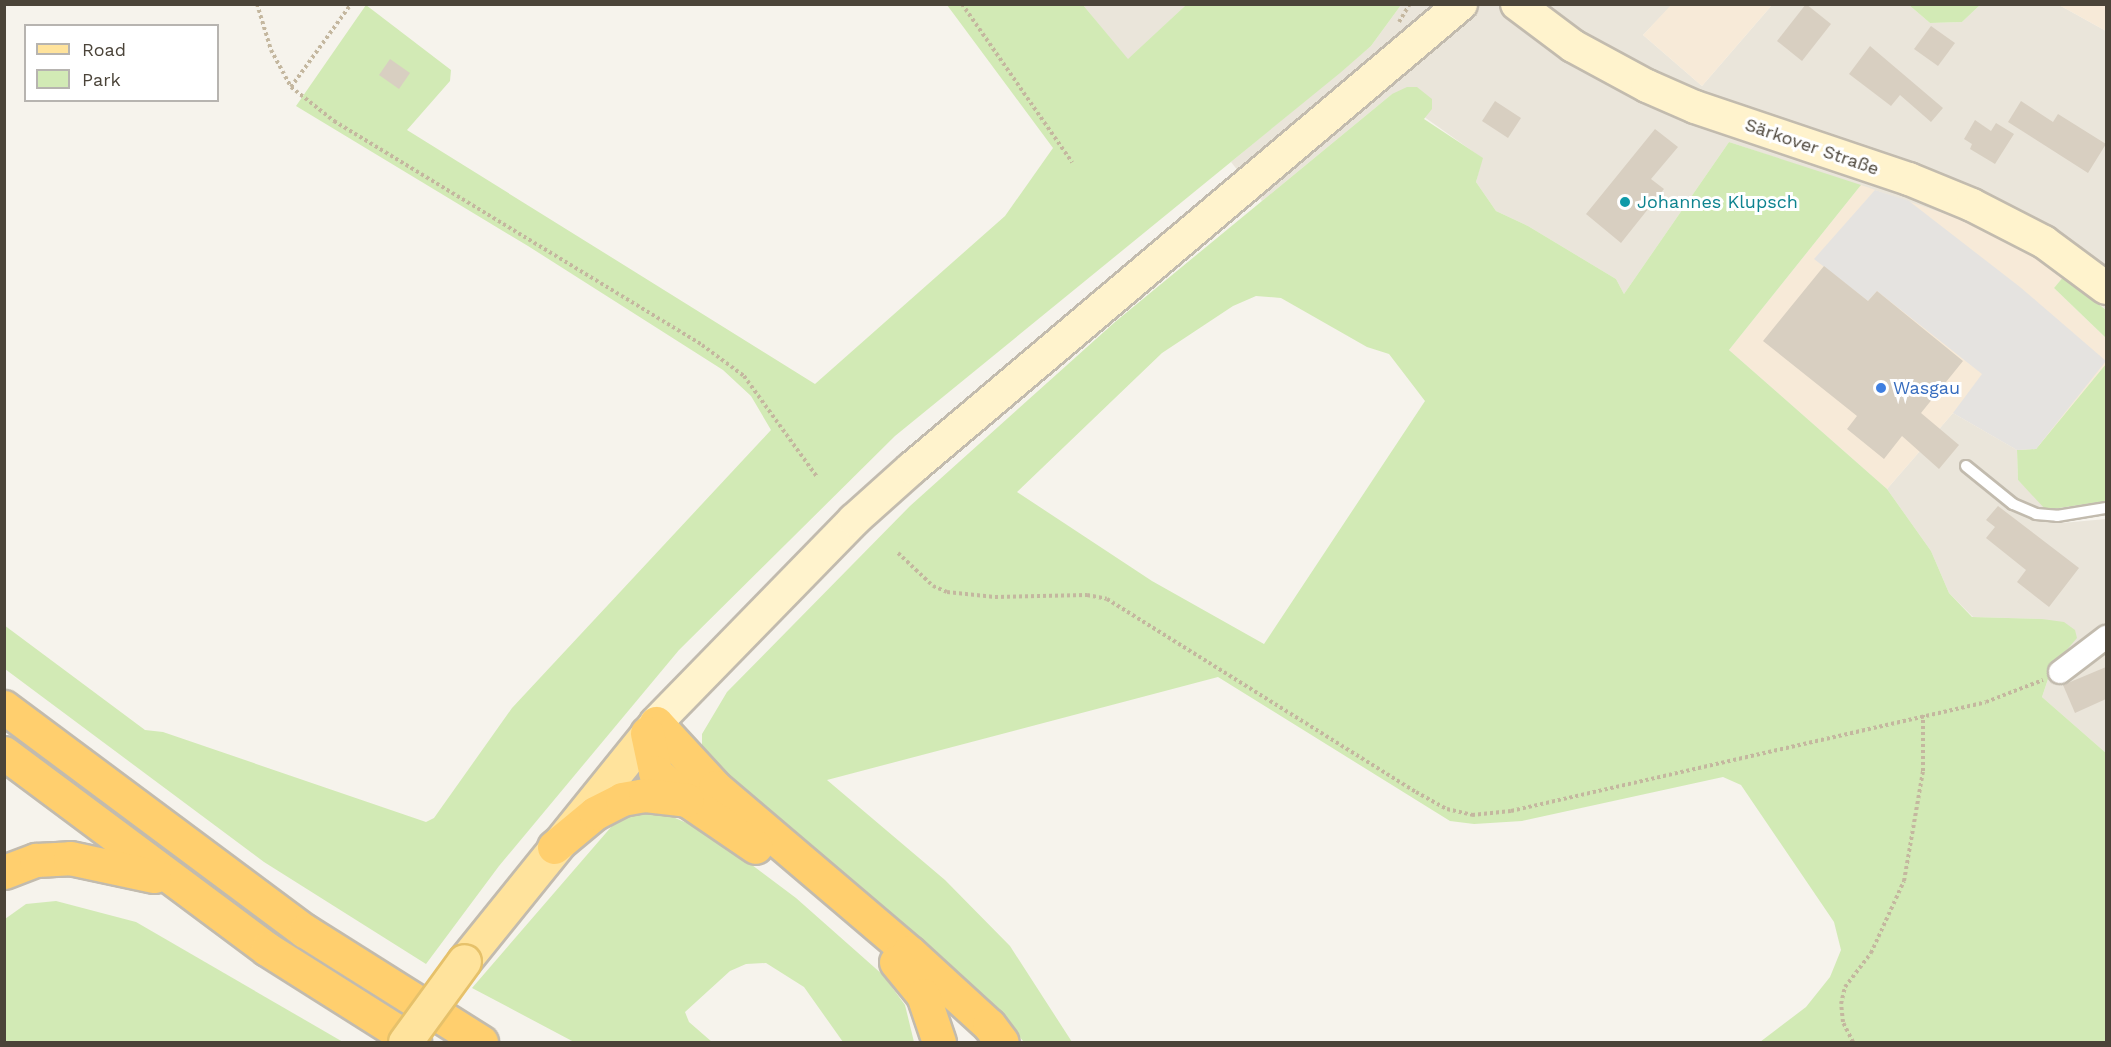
<!DOCTYPE html>
<html>
<head>
<meta charset="utf-8">
<style>
	body { margin:0 }
	#map { position:relative; width:2111px; height:1047px; overflow:hidden; background:#f6f3ec; font-family:"Work Sans",sans-serif }
	div>[style] { position:absolute }
	.residential>* { inset:0; background:#eae5da }
	.commercial>* { inset:0; background:#f7ead8 }
	.green>* { inset:0; background:#d2eab5 }
	.parking>* { inset:0; background:#e5e3e0 }
	.building>* { inset:0; background:#d8cfc1 }
	.path>* { height:4px; margin-top:-2px; transform-origin:0; background:repeating-linear-gradient(90deg,#c4b79f 0 3px,transparent 0 6px) }
	.roads { filter:drop-shadow(2px 0 #c2bbae) drop-shadow(-2px 0 #c2bbae) drop-shadow(0 2px #c2bbae) drop-shadow(0 -2px #c2bbae) }
	.lane>* { height:10px; margin:-5px; padding:0 5px; transform-origin:5px; border-radius:5px; background:#fff }
	.street>* { height:22px; margin:-11px; padding:0 11px; transform-origin:11px; border-radius:11px; background:#fff }
	.secondary>* { height:32px; margin:-16px; padding:0 16px; transform-origin:16px; border-radius:16px; background:#fff3cd }
	.primary>* { height:33px; margin:-16.5px; padding:0 16.5px; transform-origin:16.5px; border-radius:16.5px; background:#ffe39c }
	.highway>* { height:33px; margin:-16.5px; padding:0 16.5px; transform-origin:16.5px; border-radius:16.5px; background:#ffcf6e }
	.bridges { filter:drop-shadow(2px 0 #e6c16a) drop-shadow(-2px 0 #e6c16a) drop-shadow(0 2px #e6c16a) drop-shadow(0 -2px #e6c16a) }
	.primary-bridge>* { height:33px; margin:-16.5px; padding:0 16.5px; transform-origin:16.5px; border-radius:16.5px; background:#ffe39c }
	.dots>* { width:16px; height:16px; translate:-50% -50%; box-sizing:border-box; border:3px solid #fff; border-radius:50% }
	span { translate:-50% -50%; white-space:nowrap; text-align:center; line-height:1.15; -webkit-text-stroke:6px #fff; paint-order:stroke }
	.street-label { font-size:18px; color:#4b4439 }
	.culture-label { font-size:18px; color:#0d838f }
	.left { translate:0 -50%; text-align:left }
	.shop-label { font-size:18px; color:#366cbe }
	.frame { position:absolute; inset:0; border:6px solid #4b4439; pointer-events:none }
	.legend { position:absolute; left:24px; top:24px; width:195px; height:78px; box-sizing:border-box; background:#fff; border:2px solid #b7b4b0; margin:0; padding:8px 10px; list-style:none; font-size:18px; color:#4b4439 }
	.legend li { display:flex; align-items:center; gap:12px; height:30px }
	.legend b { width:30px; border:2px solid #b7b4b0 }
</style>
</head>
<body>
<div id="map">
	<div class="residential">
		<div style="clip-path:polygon(1083px 5px,1186px 5px,1128px 60px)"></div>
		<div style="clip-path:polygon(1401px 5px,1672px 5px,1643px 35px,1702px 86px,1772px 5px,1909px 5px,1930px 23px,1962px 22px,1980px 5px,2059px 5px,2106px 31px,2106px 310px,2091px 296px,1983px 227px,1729px 142px,1624px 294px,1616px 279px,1528px 226px,1496px 211px,1476px 182px,1482px 158px,1392px 94px,1262px 201px,1231px 162px,1371px 46px)"></div>
		<div style="clip-path:polygon(1953px 413px,2017px 450px,2018px 480px,2062px 523px,2106px 519px,2106px 753px,2042px 697px,2052px 667px,2042px 619px,1973px 617px,1949px 593px,1931px 551px,1887px 489px)"></div>
	</div>
	<div class="commercial">
		<div style="clip-path:polygon(1672px 4px,1772px 4px,1772px 5px,1702px 86px,1643px 35px)"></div>
		<div style="clip-path:polygon(2059px 5px,2106px 5px,2106px 31px)"></div>
		<div style="clip-path:polygon(1861px 185px,1983px 227px,2035px 254px,2064px 276px,2054px 288px,2106px 338px,2106px 364px,2036px 449px,2017px 450px,1953px 413px,1887px 489px,1729px 350px)"></div>
	</div>
	<div class="green">
		<div style="clip-path:polygon(366px 5px,451px 70px,450px 81px,407px 130px,815px 384px,1005px 216px,1053px 148px,947px 5px,1083px 5px,1128px 59px,1186px 5px,1401px 5px,1371px 46px,1340px 73px,895px 436px,679px 650px,499px 866px,426px 964px,264px 862px,5px 669px,4px 625px,145px 730px,163px 732px,426px 822px,434px 818px,512px 708px,771px 430px,751px 396px,723px 370px,528px 246px,296px 106px)"></div>
		<div style="clip-path:polygon(1909px 5px,1980px 5px,1962px 22px,1930px 23px)"></div>
		<div style="clip-path:polygon(evenodd,1407px 87px,1417px 87px,1432px 99px,1432px 109px,1424px 119px,1483px 158px,1476px 182px,1496px 211px,1528px 226px,1616px 279px,1624px 294px,1729px 142px,1861px 185px,1729px 350px,1887px 489px,1931px 551px,1949px 593px,1972px 617px,2042px 619px,2064px 622px,2075px 630px,2077px 638px,2052px 667px,2042px 697px,2106px 753px,2106px 1042px,1760px 1042px,1806px 1007px,1830px 977px,1841px 950px,1834px 922px,1741px 785px,1723px 777px,1522px 821px,1474px 824px,1450px 821px,1218px 677px,827px 780px,945px 880px,1010px 946px,1072px 1042px,1024px 1042px,982px 995px,932px 951px,712px 765px,702px 750px,702px 734px,727px 692px,910px 506px,1115px 322px,1392px 94px,1407px 87px,1256px 296px,1281px 298px,1367px 347px,1389px 354px,1425px 401px,1264px 644px,1152px 581px,1017px 492px,1162px 353px,1233px 306px,1256px 296px)"></div>
		<div style="clip-path:polygon(2064px 276px,2106px 310px,2106px 338px,2054px 288px)"></div>
		<div style="clip-path:polygon(2106px 364px,2106px 501px,2046px 510px,2018px 480px,2017px 450px,2036px 449px)"></div>
		<div style="clip-path:polygon(641px 810px,661px 812px,708px 832px,796px 898px,883px 975px,905px 1005px,914px 1042px,843px 1042px,804px 987px,766px 963px,746px 964px,730px 971px,685px 1012px,689px 1022px,712px 1042px,574px 1042px,472px 988px,618px 819px)"></div>
		<div style="clip-path:polygon(56px 901px,136px 922px,343px 1042px,5px 1042px,5px 919px,26px 904px)"></div>
	</div>
	<div class="parking">
		<div style="clip-path:polygon(1875px 190px,1909px 201px,2020px 287px,2106px 361px,2036px 449px,2017px 450px,1953px 413px,1982px 374px,1877px 291px,1868px 301px,1814px 259px)"></div>
	</div>
	<div class="building">
		<div style="clip-path:polygon(1806px 4px,1831px 24px,1802px 61px,1777px 41px)"></div>
		<div style="clip-path:polygon(1931px 26px,1955px 43px,1938px 66px,1914px 49px)"></div>
		<div style="clip-path:polygon(1870px 46px,1943px 108px,1931px 122px,1900px 95px,1891px 106px,1849px 74px)"></div>
		<div style="clip-path:polygon(390px 59px,410px 73px,399px 89px,379px 75px)"></div>
		<div style="clip-path:polygon(1495px 101px,1521px 118px,1508px 138px,1482px 121px)"></div>
		<div style="clip-path:polygon(2021px 101px,2053px 122px,2058px 114px,2106px 144px,2088px 173px,2008px 122px)"></div>
		<div style="clip-path:polygon(1975px 120px,1991px 131px,1996px 123px,2014px 134px,1995px 164px,1970px 149px,1972px 144px,1964px 139px)"></div>
		<div style="clip-path:polygon(1655px 129px,1678px 147px,1651px 179px,1664px 189px,1621px 243px,1586px 214px)"></div>
		<div style="clip-path:polygon(1824px 266px,1868px 301px,1877px 291px,1963px 361px,1921px 413px,1959px 445px,1939px 469px,1902px 436px,1884px 459px,1847px 429px,1857px 416px,1763px 341px)"></div>
		<div style="clip-path:polygon(1998px 506px,2079px 568px,2049px 607px,2017px 582px,2026px 570px,1986px 538px,1995px 527px,1986px 520px)"></div>
		<div style="clip-path:polygon(2106px 667px,2106px 699px,2075px 713px,2063px 685px)"></div>
	</div>
	<div class="path">
		<div style="left:257px;top:4px;width:48px;rotate:73.1deg"></div>
		<div style="left:271px;top:50px;width:42px;rotate:61.6deg"></div>
		<div style="left:291px;top:87px;width:55px;rotate:38.3deg"></div>
		<div style="left:334px;top:121px;width:431px;rotate:31.3deg"></div>
		<div style="left:702px;top:345px;width:52px;rotate:36.4deg"></div>
		<div style="left:744px;top:376px;width:125px;rotate:54.1deg"></div>
		<div style="left:962px;top:4px;width:193px;rotate:55.2deg"></div>
		<div style="left:1399px;top:22px;width:21px;rotate:-59deg"></div>
		<div style="left:291px;top:87px;width:102px;rotate:-54.1deg"></div>
		<div style="left:898px;top:553px;width:48px;rotate:43.3deg"></div>
		<div style="left:933px;top:586px;width:15px;rotate:23deg"></div>
		<div style="left:947px;top:592px;width:48px;rotate:5.9deg"></div>
		<div style="left:995px;top:597px;width:92px;rotate:-1.2deg"></div>
		<div style="left:1087px;top:595px;width:20px;rotate:11deg"></div>
		<div style="left:1107px;top:599px;width:364px;rotate:32deg"></div>
		<div style="left:1416px;top:792px;width:35px;rotate:29deg"></div>
		<div style="left:1447px;top:809px;width:26px;rotate:13deg"></div>
		<div style="left:1472px;top:815px;width:39px;rotate:-6deg"></div>
		<div style="left:1511px;top:811px;width:487px;rotate:-12.9deg"></div>
		<div style="left:1986px;top:702px;width:61px;rotate:-21.1deg"></div>
		<div style="left:1853px;top:1042px;width:22px;rotate:-117deg"></div>
		<div style="left:1843px;top:1022px;width:18px;rotate:-96deg"></div>
		<div style="left:1841px;top:1004px;width:17px;rotate:-77deg"></div>
		<div style="left:1845px;top:987px;width:43px;rotate:-52.6deg"></div>
		<div style="left:1871px;top:953px;width:79px;rotate:-65.4deg"></div>
		<div style="left:1904px;top:881px;width:112px;rotate:-80.2deg"></div>
		<div style="left:1923px;top:771px;width:56px;rotate:-90deg"></div>
	</div>
	<div class="roads">
		<div class="lane">
			<div style="left:1966px;top:466px;width:60px;rotate:39deg"></div>
			<div style="left:2013px;top:504px;width:25px;rotate:23deg"></div>
			<div style="left:2036px;top:514px;width:21px;rotate:5deg"></div>
			<div style="left:2057px;top:516px;width:50px;rotate:-9.3deg"></div>
		</div>
		<div class="street">
			<div style="left:2060px;top:672px;width:58px;rotate:-37.3deg"></div>
		</div>
		<div class="secondary">
			<div style="left:1517px;top:4px;width:70px;rotate:36.9deg"></div>
			<div style="left:1573px;top:46px;width:84px;rotate:28.4deg"></div>
			<div style="left:1647px;top:86px;width:52px;rotate:23.6deg"></div>
			<div style="left:1695px;top:107px;width:226px;rotate:18.6deg"></div>
			<div style="left:1909px;top:179px;width:68px;rotate:22.4deg"></div>
			<div style="left:1972px;top:205px;width:81px;rotate:27.2deg"></div>
			<div style="left:2044px;top:242px;width:77px;rotate:36.6deg"></div>
			<div style="left:656px;top:723px;width:284px;rotate:-45.7deg"></div>
			<div style="left:854px;top:520px;width:78px;rotate:-41.9deg"></div>
			<div style="left:912px;top:468px;width:719px;rotate:-40.2deg"></div>
		</div>
		<div class="primary">
			<div style="left:464px;top:961px;width:306px;rotate:-51.1deg"></div>
		</div>
		<div class="highway">
			<div style="left:4px;top:707px;width:375px;rotate:36.7deg"></div>
			<div style="left:305px;top:931px;width:208px;rotate:32.2deg"></div>
			<div style="left:656px;top:723px;width:87px;rotate:47.3deg"></div>
			<div style="left:715px;top:787px;width:255px;rotate:40.4deg"></div>
			<div style="left:909px;top:952px;width:108px;rotate:42.4deg"></div>
			<div style="left:989px;top:1025px;width:21px;rotate:53deg"></div>
			<div style="left:647px;top:733px;width:40px;rotate:78deg"></div>
			<div style="left:655px;top:772px;width:43px;rotate:41.2deg"></div>
			<div style="left:687px;top:800px;width:83px;rotate:34.3deg"></div>
			<div style="left:4px;top:753px;width:328px;rotate:36.7deg"></div>
			<div style="left:267px;top:949px;width:174px;rotate:32.3deg"></div>
			<div style="left:554px;top:847px;width:53px;rotate:-39.7deg"></div>
			<div style="left:595px;top:813px;width:30px;rotate:-27deg"></div>
			<div style="left:622px;top:799px;width:23px;rotate:-10deg"></div>
			<div style="left:645px;top:795px;width:42px;rotate:6.8deg"></div>
			<div style="left:4px;top:872px;width:34px;rotate:-21deg"></div>
			<div style="left:36px;top:860px;width:34px;rotate:-3deg"></div>
			<div style="left:70px;top:858px;width:86px;rotate:12.1deg"></div>
			<div style="left:896px;top:962px;width:43px;rotate:50.7deg"></div>
			<div style="left:923px;top:995px;width:50px;rotate:71.2deg"></div>
		</div>
	</div>
	<div class="bridges">
		<div class="primary-bridge">
			<div style="left:405px;top:1042px;width:100px;rotate:-53.9deg"></div>
		</div>
	</div>
	<div class="dots">
		<div style="left:1625px;top:202px;background:#0f9aa8"></div>
		<div style="left:1881px;top:388px;background:#3f7fe0"></div>
	</div>
	<div class="street-label">
		<span style="left:1812px;top:147px;rotate:19deg">Särkover Straße</span>
	</div>
	<div class="culture-label">
		<span class="left" style="left:1637px;top:202px">Johannes Klupsch</span>
	</div>
	<div class="shop-label">
		<span class="left" style="left:1893px;top:388px">Wasgau</span>
	</div>
	<div class="frame"></div>
	<ul class="legend">
	<li><b style="height:8px;background:#ffe39c"></b>Road</li>
	<li><b style="height:16px;background:#d2eab5"></b>Park</li>
	</ul>
</div>
</body>
</html>
